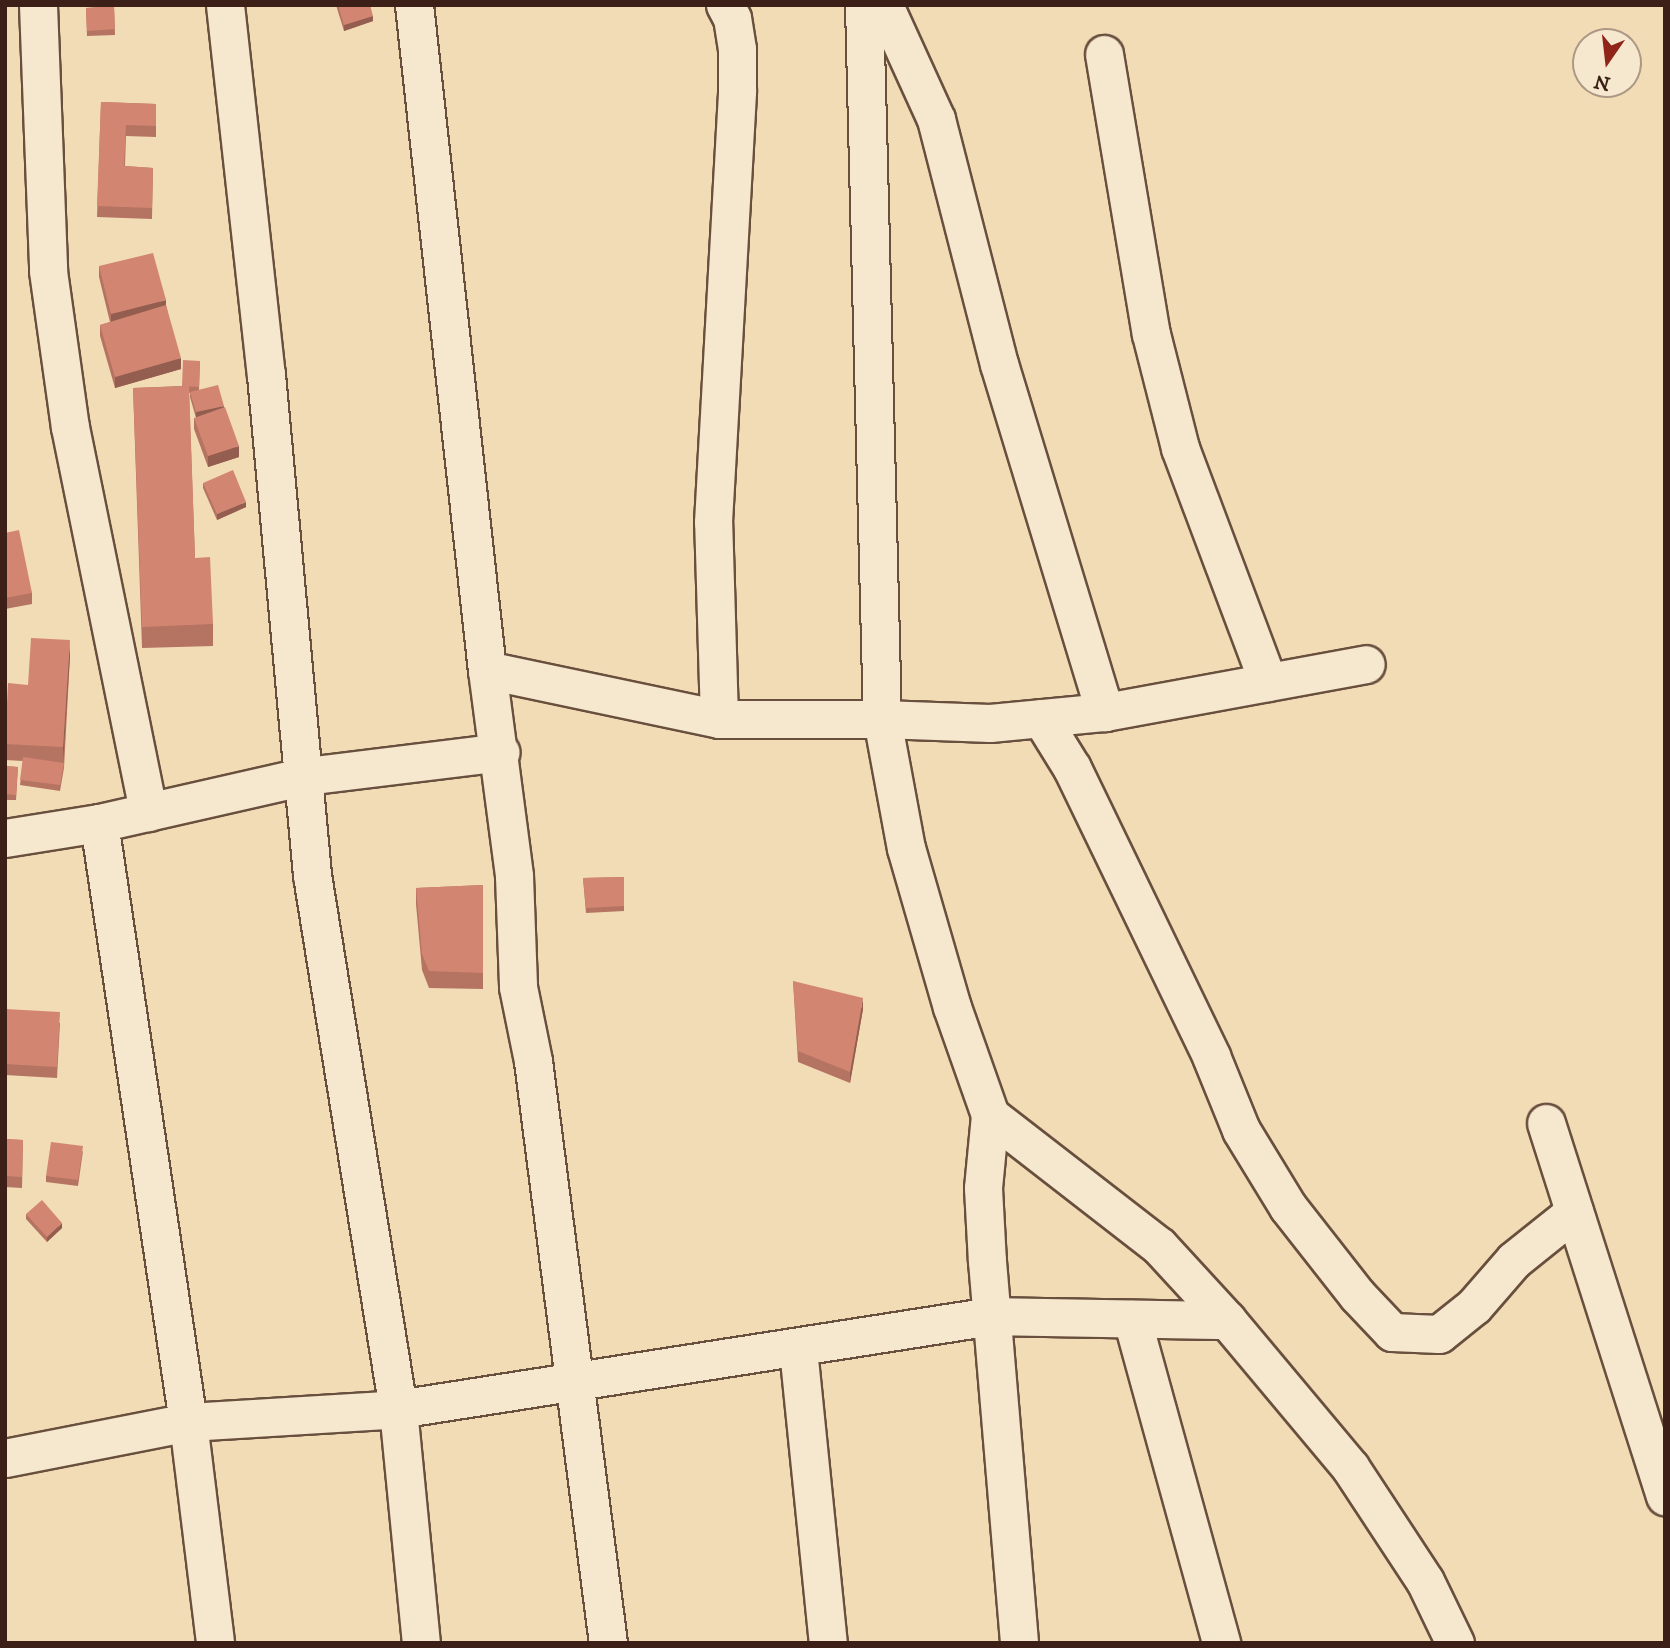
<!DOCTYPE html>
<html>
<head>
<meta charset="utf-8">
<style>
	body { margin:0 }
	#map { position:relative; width:1670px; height:1648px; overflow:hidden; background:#f1dcb5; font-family:"IM FELL DW Pica",serif }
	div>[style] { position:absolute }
	.roads { filter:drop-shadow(2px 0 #694f3e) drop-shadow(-2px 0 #694f3e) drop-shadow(0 2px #694f3e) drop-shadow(0 -2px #694f3e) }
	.minor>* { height:37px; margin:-18.5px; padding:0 18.5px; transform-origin:18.5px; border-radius:18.5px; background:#f6e8cf }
	.wall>* { inset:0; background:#b57362 }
	.shaded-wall>* { inset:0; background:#935e50 }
	.building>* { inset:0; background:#d28672 }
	span { translate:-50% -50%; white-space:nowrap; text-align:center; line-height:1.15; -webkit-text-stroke:7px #f6e8cf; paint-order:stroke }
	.frame { position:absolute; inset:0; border:7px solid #3c2017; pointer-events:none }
	.north { position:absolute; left:1572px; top:28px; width:70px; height:70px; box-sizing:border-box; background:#f6e8cf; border:2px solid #ac9885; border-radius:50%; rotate:194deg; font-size:19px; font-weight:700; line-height:28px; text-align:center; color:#3c2017 }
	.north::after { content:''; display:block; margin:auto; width:24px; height:32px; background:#8f2418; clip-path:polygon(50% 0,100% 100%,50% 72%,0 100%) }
</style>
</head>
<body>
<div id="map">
	<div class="roads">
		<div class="minor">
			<div style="left:38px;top:5px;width:266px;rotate:87.8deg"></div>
			<div style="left:48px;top:271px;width:158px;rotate:82deg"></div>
			<div style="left:70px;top:427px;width:393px;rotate:78.5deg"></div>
			<div style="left:225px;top:5px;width:372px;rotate:83.7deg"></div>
			<div style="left:266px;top:375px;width:502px;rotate:84.74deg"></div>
			<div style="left:312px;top:875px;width:541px;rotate:80.85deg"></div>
			<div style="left:398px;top:1409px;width:235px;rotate:84.4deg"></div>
			<div style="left:414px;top:5px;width:669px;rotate:83.74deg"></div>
			<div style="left:487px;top:670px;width:208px;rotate:82.5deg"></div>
			<div style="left:514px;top:876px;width:111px;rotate:87.9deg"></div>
			<div style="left:518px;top:987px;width:76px;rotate:78.5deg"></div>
			<div style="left:533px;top:1061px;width:587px;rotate:82.66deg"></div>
			<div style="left:864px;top:5px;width:714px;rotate:88.56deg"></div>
			<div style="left:882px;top:719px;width:108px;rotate:2.1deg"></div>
			<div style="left:990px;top:723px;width:116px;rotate:-5.5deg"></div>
			<div style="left:1105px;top:712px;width:265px;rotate:-10.4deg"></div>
			<div style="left:884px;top:5px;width:125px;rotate:65.5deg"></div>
			<div style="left:936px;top:119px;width:253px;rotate:75.6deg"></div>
			<div style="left:999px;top:364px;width:364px;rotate:73.1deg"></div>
			<div style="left:1104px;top:54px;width:284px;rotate:80.5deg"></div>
			<div style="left:1151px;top:334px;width:118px;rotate:75.7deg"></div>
			<div style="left:1180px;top:448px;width:250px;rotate:69.4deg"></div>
			<div style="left:487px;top:670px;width:237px;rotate:11.9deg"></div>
			<div style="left:719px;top:719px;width:163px"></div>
			<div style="left:882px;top:719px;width:131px;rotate:79.5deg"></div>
			<div style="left:906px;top:848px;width:166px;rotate:73.9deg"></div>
			<div style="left:952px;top:1007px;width:114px;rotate:70.6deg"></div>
			<div style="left:990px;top:1115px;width:214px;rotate:37.8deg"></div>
			<div style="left:1159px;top:1246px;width:100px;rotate:47.4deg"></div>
			<div style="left:1227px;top:1320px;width:192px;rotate:50.1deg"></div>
			<div style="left:1350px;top:1467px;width:136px;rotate:56.7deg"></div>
			<div style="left:1425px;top:1581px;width:69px;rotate:64.2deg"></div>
			<div style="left:1041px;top:718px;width:59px;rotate:58.2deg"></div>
			<div style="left:1072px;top:768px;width:320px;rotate:64.2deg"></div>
			<div style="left:1211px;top:1056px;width:80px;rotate:67.9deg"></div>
			<div style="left:1241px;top:1130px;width:90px;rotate:58.6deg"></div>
			<div style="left:1288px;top:1207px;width:112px;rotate:51.9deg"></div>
			<div style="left:1357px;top:1295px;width:51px;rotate:46.6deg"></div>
			<div style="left:1392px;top:1332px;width:47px;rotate:2.4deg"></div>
			<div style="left:1439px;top:1334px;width:45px;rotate:-38.7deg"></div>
			<div style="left:1474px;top:1306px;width:61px;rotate:-49deg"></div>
			<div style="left:1514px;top:1260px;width:77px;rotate:-38.7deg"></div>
			<div style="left:719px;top:719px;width:197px;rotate:-91.7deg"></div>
			<div style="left:713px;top:522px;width:433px;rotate:-86.8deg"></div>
			<div style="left:737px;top:90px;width:41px;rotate:-90deg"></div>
			<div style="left:737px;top:49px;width:31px;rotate:-99deg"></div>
			<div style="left:732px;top:18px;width:15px;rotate:-118deg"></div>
			<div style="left:99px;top:823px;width:606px;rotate:81.55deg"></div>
			<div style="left:188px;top:1422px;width:223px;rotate:83deg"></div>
			<div style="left:5px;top:838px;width:95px;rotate:-9.1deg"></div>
			<div style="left:99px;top:823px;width:212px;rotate:-12.8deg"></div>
			<div style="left:306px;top:776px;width:196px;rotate:-7deg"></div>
			<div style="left:990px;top:1115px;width:73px;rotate:95.5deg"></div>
			<div style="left:983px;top:1188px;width:73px;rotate:86.9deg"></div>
			<div style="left:987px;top:1261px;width:383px;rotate:85.2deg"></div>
			<div style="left:1546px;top:1123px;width:392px;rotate:72.3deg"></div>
			<div style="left:1132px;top:1319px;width:336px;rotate:74.6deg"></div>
			<div style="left:798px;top:1349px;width:296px;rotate:84.2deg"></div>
			<div style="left:5px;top:1458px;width:187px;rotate:-11.1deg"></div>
			<div style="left:188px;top:1422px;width:210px;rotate:-3.5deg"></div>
			<div style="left:398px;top:1409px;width:600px;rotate:-8.91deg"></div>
			<div style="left:991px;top:1316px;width:236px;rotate:1deg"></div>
		</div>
	</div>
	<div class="wall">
		<div style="clip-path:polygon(336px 5px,370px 5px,373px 21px,344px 31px)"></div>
		<div style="clip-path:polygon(114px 6px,115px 35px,87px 36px,86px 8px)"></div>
		<div style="clip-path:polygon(101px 102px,156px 104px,156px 137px,126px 136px,125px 166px,153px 168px,152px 219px,97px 217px)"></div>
		<div style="clip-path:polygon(99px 266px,166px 305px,181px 369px,115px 388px,100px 336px,100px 325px,110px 322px,99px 277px)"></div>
		<div style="clip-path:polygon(200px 361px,199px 390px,224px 408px,239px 457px,208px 467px,194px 429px,194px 418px,196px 418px,190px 397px,190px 393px,189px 393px,195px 558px,213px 624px,213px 646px,142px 648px,133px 388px,182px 386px)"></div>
		<div style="clip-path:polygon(203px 483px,246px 507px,217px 520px,203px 488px)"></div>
		<div style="clip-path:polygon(5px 533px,32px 593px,32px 604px,5px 609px)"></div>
		<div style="clip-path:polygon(70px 656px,64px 768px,60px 791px,20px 785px,23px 761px,5px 760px,5px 728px,28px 685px)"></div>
		<div style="clip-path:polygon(5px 766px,18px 767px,16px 800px,5px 800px)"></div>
		<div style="clip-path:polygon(624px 877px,624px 911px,586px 913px,583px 878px)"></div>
		<div style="clip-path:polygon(483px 885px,483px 989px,429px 988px,422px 970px,416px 904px,416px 888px)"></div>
		<div style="clip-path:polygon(793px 981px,863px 1009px,850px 1083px,798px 1062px)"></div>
		<div style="clip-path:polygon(5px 1009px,60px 1023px,57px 1078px,5px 1075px)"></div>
		<div style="clip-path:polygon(5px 1139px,23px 1140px,22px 1188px,5px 1187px)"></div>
		<div style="clip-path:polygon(83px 1151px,78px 1186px,46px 1182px,46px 1176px)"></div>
		<div style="clip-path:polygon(26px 1214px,62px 1228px,47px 1242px,26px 1219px)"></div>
	</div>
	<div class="shaded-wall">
		<div style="clip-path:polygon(373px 16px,373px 21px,344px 31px,344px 25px)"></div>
		<div style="clip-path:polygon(166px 300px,166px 311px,111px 325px,111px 314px)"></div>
		<div style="clip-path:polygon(181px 358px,181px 369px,115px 388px,115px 377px)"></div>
		<div style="clip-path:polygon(224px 406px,224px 411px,196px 418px,196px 412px)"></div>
		<div style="clip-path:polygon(239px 446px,239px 457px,208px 467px,208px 456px)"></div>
		<div style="clip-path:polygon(246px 502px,246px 507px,217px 520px,217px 514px)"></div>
		<div style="clip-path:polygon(70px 640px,70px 656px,63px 763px,63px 747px)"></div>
		<div style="clip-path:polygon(863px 998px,863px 1009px,850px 1083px,850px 1072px)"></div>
		<div style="clip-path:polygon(62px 1223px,62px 1228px,47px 1242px,47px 1237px)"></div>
	</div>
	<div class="building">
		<div style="clip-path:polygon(338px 5px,370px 5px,373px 16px,344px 25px)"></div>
		<div style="clip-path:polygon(114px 6px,115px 29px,87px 31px,86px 8px)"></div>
		<div style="clip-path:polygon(101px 102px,156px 104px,156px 126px,126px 125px,124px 166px,153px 168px,152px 208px,97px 206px)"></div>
		<div style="clip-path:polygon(153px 253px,166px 300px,111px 314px,99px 266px)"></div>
		<div style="clip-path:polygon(166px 305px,181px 358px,115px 377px,100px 325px)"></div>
		<div style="clip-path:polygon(183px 360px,200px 361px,199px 387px,182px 386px)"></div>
		<div style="clip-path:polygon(218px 385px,224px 406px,196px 412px,190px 392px)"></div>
		<div style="clip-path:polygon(189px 386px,195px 558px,210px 557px,213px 624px,142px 627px,133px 388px)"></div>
		<div style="clip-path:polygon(225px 407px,239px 446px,208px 456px,194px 418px)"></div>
		<div style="clip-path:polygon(233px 470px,246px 502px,217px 514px,203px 483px)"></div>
		<div style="clip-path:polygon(19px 530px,32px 593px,5px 598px,5px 533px)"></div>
		<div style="clip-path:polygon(31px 638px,70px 640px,63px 747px,5px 744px,8px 683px,28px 685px)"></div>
		<div style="clip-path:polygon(23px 757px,64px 763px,60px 785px,20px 780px)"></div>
		<div style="clip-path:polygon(5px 766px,18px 767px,16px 795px,5px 794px)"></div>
		<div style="clip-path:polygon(624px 877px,624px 906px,586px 908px,583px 878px)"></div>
		<div style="clip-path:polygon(483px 885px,483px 973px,429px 971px,422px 954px,416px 888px)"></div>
		<div style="clip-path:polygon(793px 981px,863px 998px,850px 1072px,798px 1051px)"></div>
		<div style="clip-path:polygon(5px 1009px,60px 1012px,57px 1067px,5px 1064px)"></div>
		<div style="clip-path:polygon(5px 1139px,23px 1140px,22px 1177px,5px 1176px)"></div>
		<div style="clip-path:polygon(51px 1142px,83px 1146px,78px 1180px,46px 1176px)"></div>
		<div style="clip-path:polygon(42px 1200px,62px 1223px,47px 1237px,26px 1214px)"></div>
	</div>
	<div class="frame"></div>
	<div class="north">N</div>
</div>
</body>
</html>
